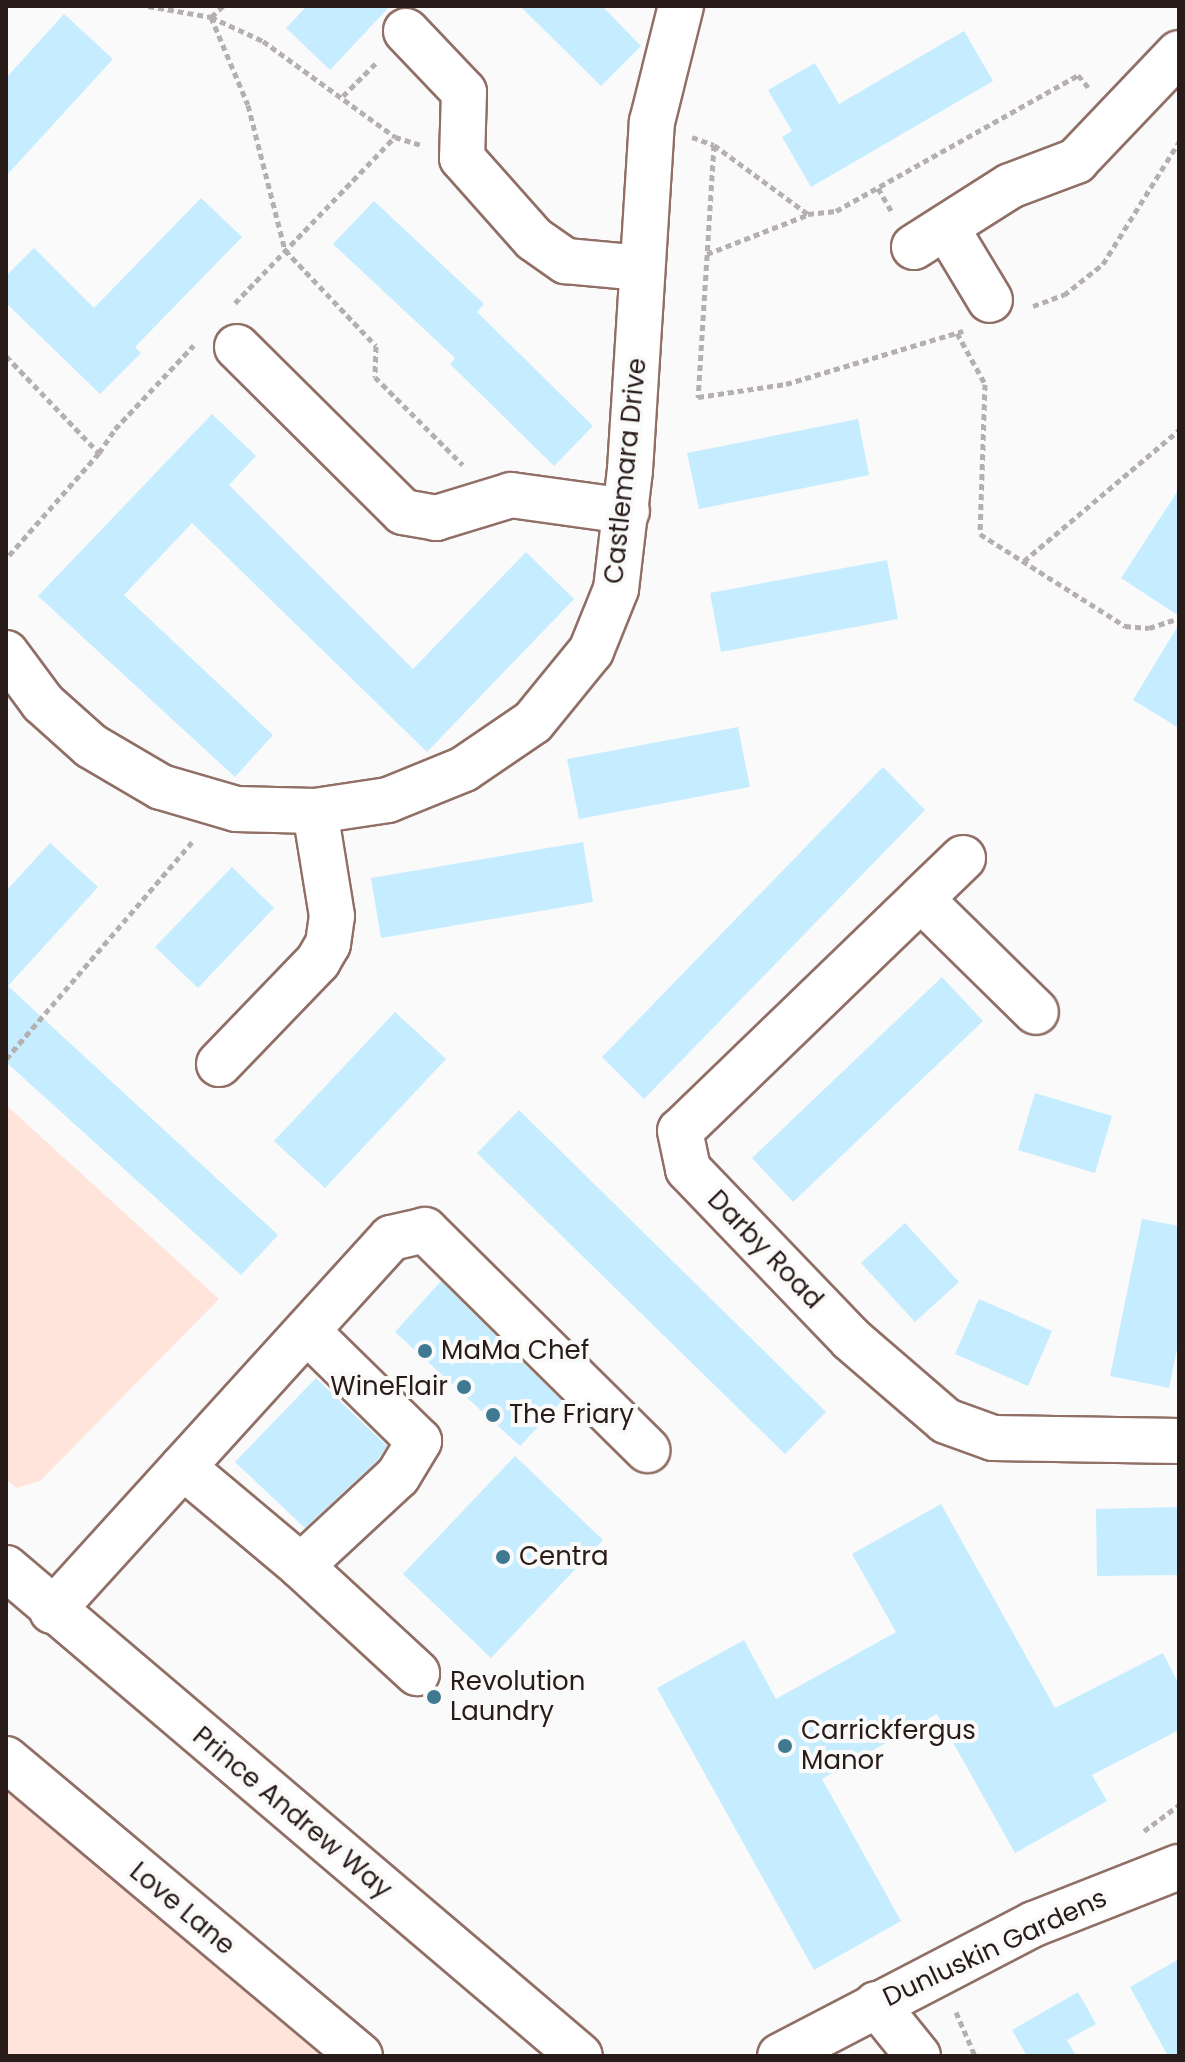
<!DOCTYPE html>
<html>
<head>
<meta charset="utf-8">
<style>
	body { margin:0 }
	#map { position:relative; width:1185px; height:2062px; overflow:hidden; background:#fafafa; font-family:Poppins,sans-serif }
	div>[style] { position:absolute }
	.green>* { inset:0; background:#ffe4dc }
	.building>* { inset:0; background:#c6edff }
	.path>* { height:5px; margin-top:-2.5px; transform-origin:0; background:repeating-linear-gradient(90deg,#b5b0af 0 6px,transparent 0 10px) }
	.roads { filter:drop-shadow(2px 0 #916f66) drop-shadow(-2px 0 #916f66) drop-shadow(0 2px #916f66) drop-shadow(0 -2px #916f66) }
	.minor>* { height:44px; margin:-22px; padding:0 22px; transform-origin:22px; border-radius:22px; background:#fff }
	.dots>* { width:22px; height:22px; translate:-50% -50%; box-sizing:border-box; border:4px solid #fafafa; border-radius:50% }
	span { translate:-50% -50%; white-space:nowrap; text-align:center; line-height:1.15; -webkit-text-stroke:8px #fafafa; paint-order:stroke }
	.street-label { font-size:26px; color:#291b18 }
	.poi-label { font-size:26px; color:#291b18 }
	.left { translate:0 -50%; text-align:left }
	.right { translate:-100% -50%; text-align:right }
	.frame { position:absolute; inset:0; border:8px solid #291b18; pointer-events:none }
</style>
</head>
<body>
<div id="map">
	<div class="green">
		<div style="clip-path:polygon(6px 1105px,219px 1299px,40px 1481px,16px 1488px,6px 1479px)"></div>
		<div style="clip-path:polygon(6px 1771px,360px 2056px,6px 2056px)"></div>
	</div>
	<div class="building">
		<div style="clip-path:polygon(307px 6px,390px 6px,330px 70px,286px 28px)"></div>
		<div style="clip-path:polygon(520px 6px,602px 6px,641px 46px,601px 86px)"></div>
		<div style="clip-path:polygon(64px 14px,113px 59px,6px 176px,6px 78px)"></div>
		<div style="clip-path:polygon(964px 31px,993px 81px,811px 187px,782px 137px,792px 131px,768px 90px,815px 63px,839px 104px)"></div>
		<div style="clip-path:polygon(201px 198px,242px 237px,135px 347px,141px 353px,100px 394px,6px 303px,6px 276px,34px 248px,94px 308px)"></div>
		<div style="clip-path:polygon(374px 201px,484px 304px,477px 312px,593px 426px,554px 466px,450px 364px,455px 358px,333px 244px)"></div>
		<div style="clip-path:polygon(212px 414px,256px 456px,229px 485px,413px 669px,526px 552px,574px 599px,427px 752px,192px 523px,124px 595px,273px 735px,235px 777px,38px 596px)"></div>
		<div style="clip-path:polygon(858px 419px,869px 475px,699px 509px,687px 453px)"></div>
		<div style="clip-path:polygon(1179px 489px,1179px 616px,1121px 578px)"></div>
		<div style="clip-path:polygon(887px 560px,898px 619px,721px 652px,710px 593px)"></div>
		<div style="clip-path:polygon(1179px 624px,1179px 728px,1133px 700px)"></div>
		<div style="clip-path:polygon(738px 727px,750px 787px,579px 819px,567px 759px)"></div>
		<div style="clip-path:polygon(883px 767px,925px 810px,644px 1099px,602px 1057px)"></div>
		<div style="clip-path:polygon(583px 842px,593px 902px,381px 938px,371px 878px)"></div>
		<div style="clip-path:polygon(50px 843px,98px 887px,8px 986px,278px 1235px,241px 1275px,6px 1062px,6px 891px)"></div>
		<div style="clip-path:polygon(232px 867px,274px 908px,198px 988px,155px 947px)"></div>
		<div style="clip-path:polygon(942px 977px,983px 1021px,793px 1202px,752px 1158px)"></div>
		<div style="clip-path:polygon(395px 1012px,446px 1059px,325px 1188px,274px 1141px)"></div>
		<div style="clip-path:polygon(1035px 1093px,1112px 1116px,1095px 1173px,1018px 1150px)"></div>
		<div style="clip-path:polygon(519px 1110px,826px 1412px,785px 1454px,477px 1153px)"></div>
		<div style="clip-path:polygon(1142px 1219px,1179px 1226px,1179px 1340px,1169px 1388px,1110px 1376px)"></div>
		<div style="clip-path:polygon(905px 1223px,959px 1282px,915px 1322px,861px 1263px)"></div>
		<div style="clip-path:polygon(441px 1281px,562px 1401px,520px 1446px,395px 1332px)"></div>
		<div style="clip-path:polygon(979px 1299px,1052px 1331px,1028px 1386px,955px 1354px)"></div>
		<div style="clip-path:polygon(316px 1378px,387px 1446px,378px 1460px,305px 1528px,235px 1462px)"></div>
		<div style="clip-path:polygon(515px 1456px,603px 1540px,491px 1658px,403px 1574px)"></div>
		<div style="clip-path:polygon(941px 1504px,1055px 1708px,1163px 1653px,1179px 1685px,1179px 1730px,1092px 1775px,1107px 1801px,1015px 1853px,937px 1714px,822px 1779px,901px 1921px,814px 1970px,657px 1688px,744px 1640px,776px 1699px,896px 1632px,852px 1554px)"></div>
		<div style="clip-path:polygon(1179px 1507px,1179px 1575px,1097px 1576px,1096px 1509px)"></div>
		<div style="clip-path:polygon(1179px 1959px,1179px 2056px,1168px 2056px,1130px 1987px)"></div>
		<div style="clip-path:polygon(1078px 1992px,1096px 2024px,1067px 2040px,1076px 2056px,1027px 2056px,1012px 2030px)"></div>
	</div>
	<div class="path">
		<div style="left:148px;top:6px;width:64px;rotate:9.9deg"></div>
		<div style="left:211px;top:17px;width:57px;rotate:24.8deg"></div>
		<div style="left:263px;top:41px;width:163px;rotate:36deg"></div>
		<div style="left:395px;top:137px;width:27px;rotate:17deg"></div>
		<div style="left:223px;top:6px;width:16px;rotate:137deg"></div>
		<div style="left:211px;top:17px;width:95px;rotate:67.2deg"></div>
		<div style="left:248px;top:105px;width:150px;rotate:75.7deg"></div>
		<div style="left:285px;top:250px;width:132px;rotate:46.5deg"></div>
		<div style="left:376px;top:346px;width:31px;rotate:92deg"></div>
		<div style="left:375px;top:377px;width:124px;rotate:45deg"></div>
		<div style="left:343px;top:96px;width:48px;rotate:-45deg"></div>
		<div style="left:692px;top:137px;width:23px;rotate:20deg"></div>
		<div style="left:714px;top:145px;width:117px;rotate:36.3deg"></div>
		<div style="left:808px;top:214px;width:28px;rotate:-6deg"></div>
		<div style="left:836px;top:211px;width:278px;rotate:-29.3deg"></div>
		<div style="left:1078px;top:75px;width:16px;rotate:50deg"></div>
		<div style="left:714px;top:145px;width:253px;rotate:93.6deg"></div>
		<div style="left:698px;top:397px;width:89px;rotate:-8.4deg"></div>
		<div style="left:786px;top:384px;width:185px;rotate:-16.7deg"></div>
		<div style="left:878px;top:188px;width:28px;rotate:60deg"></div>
		<div style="left:707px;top:254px;width:107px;rotate:-21.3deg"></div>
		<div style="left:235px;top:303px;width:231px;rotate:-46.1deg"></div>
		<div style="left:1033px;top:306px;width:33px;rotate:-20deg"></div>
		<div style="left:1064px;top:295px;width:50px;rotate:-38.5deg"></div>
		<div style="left:1103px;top:264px;width:144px;rotate:-58.1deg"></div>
		<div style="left:957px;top:333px;width:58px;rotate:61.2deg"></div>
		<div style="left:985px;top:384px;width:150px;rotate:91.9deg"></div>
		<div style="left:980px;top:534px;width:172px;rotate:32.4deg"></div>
		<div style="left:1125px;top:626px;width:24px;rotate:5deg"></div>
		<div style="left:1149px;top:628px;width:32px;rotate:-18deg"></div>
		<div style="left:6px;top:356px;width:134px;rotate:46.2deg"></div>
		<div style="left:99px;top:453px;width:141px;rotate:131.3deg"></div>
		<div style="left:99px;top:453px;width:29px;rotate:-56deg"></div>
		<div style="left:115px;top:429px;width:115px;rotate:-46.8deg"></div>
		<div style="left:1024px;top:561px;width:203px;rotate:-40.2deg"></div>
		<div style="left:6px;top:1059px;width:289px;rotate:-49.4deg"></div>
		<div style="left:1144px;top:1831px;width:44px;rotate:-36.6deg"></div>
		<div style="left:956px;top:2012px;width:48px;rotate:66.6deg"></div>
	</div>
	<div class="roads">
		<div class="minor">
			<div style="left:406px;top:31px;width:84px;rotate:46.4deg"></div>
			<div style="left:464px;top:92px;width:66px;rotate:91.7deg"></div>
			<div style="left:462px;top:158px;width:108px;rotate:48.4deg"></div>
			<div style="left:534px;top:239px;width:39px;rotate:35deg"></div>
			<div style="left:566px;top:261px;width:76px;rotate:5.3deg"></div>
			<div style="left:946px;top:227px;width:85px;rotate:58.9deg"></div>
			<div style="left:914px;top:247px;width:114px;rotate:-32.4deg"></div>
			<div style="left:1010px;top:186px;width:71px;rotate:-20.7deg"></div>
			<div style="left:1076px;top:161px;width:149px;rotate:-46.4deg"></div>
			<div style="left:237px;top:347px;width:234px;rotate:44.8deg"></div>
			<div style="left:403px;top:512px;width:34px;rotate:10deg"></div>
			<div style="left:436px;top:518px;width:78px;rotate:-17deg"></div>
			<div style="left:511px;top:495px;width:117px;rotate:7.9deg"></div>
			<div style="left:6px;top:653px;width:62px;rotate:53.5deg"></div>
			<div style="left:43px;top:703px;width:64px;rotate:41.9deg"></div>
			<div style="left:91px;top:746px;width:81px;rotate:30.4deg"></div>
			<div style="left:161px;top:787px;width:78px;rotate:16.3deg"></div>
			<div style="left:236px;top:809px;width:79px;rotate:1.5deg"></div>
			<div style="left:315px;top:811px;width:74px;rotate:-8.6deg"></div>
			<div style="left:388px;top:800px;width:82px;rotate:-22.2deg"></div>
			<div style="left:464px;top:769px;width:83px;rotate:-34.3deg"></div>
			<div style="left:533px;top:722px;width:92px;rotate:-50.8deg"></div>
			<div style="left:591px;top:651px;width:67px;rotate:-68deg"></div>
			<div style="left:616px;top:589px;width:120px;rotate:-83.3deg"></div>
			<div style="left:630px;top:470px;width:349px;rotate:-86.4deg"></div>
			<div style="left:652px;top:122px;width:120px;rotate:-76deg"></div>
			<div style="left:963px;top:858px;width:393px;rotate:136deg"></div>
			<div style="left:680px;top:1131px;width:39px;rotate:78deg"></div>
			<div style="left:688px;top:1169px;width:236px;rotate:46.2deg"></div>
			<div style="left:851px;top:1339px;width:125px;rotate:40.8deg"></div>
			<div style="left:946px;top:1421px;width:50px;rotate:19.9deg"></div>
			<div style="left:993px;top:1438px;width:186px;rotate:0.9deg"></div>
			<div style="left:921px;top:899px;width:161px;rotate:44.5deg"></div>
			<div style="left:219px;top:1064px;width:143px;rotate:-46.1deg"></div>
			<div style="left:318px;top:961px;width:20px;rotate:-60deg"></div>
			<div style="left:328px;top:944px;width:28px;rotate:-82deg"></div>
			<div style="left:332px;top:916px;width:106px;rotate:-99.2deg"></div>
			<div style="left:183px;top:1467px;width:154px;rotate:40deg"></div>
			<div style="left:301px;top:1566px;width:132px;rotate:-42.9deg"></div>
			<div style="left:398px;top:1476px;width:41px;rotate:-59deg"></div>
			<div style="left:419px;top:1441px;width:157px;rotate:-135.5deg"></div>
			<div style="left:301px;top:1566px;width:158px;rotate:42.7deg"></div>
			<div style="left:6px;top:1568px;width:753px;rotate:40.37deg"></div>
			<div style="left:52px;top:1611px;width:504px;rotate:-47.73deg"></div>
			<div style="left:391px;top:1238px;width:35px;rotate:-13deg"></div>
			<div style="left:425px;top:1230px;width:313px;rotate:44.7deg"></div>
			<div style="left:6px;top:1759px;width:462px;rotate:40deg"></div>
			<div style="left:876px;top:2004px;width:67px;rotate:51.1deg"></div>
			<div style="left:780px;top:2056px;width:286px;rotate:-27.5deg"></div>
			<div style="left:1034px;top:1924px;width:156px;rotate:-21.5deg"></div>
		</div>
	</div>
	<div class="dots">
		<div style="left:425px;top:1351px;background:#3f7a92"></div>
		<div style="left:464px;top:1387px;background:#3f7a92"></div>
		<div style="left:493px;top:1415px;background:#3f7a92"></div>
		<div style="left:503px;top:1557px;background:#3f7a92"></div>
		<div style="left:434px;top:1697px;background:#3f7a92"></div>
		<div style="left:785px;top:1746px;background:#3f7a92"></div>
	</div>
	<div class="street-label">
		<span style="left:626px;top:471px;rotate:-84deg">Castlemara Drive</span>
		<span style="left:765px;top:1250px;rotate:46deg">Darby Road</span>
		<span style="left:292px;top:1813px;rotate:40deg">Prince Andrew Way</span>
		<span style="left:182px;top:1909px;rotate:40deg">Love Lane</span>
		<span style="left:995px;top:1948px;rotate:-25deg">Dunluskin Gardens</span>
	</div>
	<div class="poi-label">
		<span class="left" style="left:441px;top:1351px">MaMa Chef</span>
		<span class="right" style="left:448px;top:1387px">WineFlair</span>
		<span class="left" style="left:509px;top:1415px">The Friary</span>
		<span class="left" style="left:519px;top:1557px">Centra</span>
		<span class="left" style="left:450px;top:1697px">Revolution<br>Laundry</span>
		<span class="left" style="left:801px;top:1746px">Carrickfergus<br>Manor</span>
	</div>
	<div class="frame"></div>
</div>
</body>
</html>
